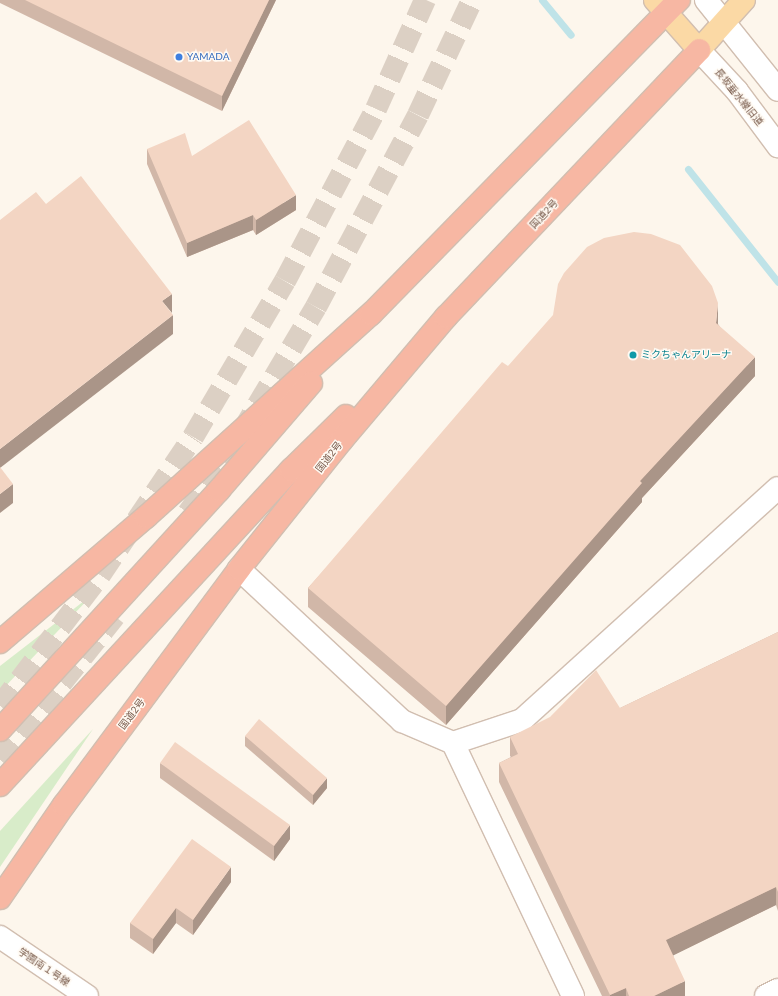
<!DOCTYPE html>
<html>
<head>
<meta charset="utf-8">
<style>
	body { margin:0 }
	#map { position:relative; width:778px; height:996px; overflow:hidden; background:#fdf6ec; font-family:Lato,"Noto Sans JP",sans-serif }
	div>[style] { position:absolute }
	.green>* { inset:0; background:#d8ecc9 }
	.stream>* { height:7px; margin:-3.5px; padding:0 3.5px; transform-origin:3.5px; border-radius:3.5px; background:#bfe3e8 }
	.highway-tunnel>* { height:22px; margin-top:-11px; transform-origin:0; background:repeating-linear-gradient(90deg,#dcd0c4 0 22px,transparent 0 33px) }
	.roads { filter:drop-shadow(1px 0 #d1beb0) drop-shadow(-1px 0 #d1beb0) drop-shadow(0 1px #d1beb0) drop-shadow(0 -1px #d1beb0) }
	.minor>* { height:22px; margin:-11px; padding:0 11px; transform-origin:11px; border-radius:11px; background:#fff }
	.major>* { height:22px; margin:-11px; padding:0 11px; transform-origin:11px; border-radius:11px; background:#fbd9a5 }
	.highway>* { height:22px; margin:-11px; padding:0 11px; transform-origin:11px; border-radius:11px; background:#f7b7a3 }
	.wall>* { inset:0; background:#d1b7a8 }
	.shaded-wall>* { inset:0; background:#aa9588 }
	.building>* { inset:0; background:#f3d5c3 }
	.dots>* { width:11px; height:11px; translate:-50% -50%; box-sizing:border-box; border:2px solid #fffaf3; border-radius:50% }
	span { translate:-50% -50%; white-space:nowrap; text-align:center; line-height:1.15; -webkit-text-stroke:3px #fffaf3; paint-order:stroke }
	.shop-label { font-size:10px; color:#366cbe }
	.left { translate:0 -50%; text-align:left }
	.street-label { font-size:10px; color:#7a5c4d }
	.culture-label { font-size:10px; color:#0d838f }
</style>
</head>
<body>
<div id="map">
	<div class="green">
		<div style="clip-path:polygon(93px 594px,0 692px,0 666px)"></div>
		<div style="clip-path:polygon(93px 729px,0 867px,0 831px)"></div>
	</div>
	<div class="stream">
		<div style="left:542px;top:0;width:45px;rotate:50.4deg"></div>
		<div style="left:688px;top:169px;width:144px;rotate:51.5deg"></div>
	</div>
	<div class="highway-tunnel">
		<div style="left:188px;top:513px;width:62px;rotate:-54.8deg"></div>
		<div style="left:224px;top:462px;width:180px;rotate:-59.3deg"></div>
		<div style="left:316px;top:307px;width:217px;rotate:-62deg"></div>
		<div style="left:418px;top:115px;width:127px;rotate:-64.8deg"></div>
		<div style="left:0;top:706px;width:165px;rotate:-52.6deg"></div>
		<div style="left:100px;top:575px;width:166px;rotate:-56deg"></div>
		<div style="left:193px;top:437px;width:181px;rotate:-59.5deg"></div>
		<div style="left:285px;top:281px;width:195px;rotate:-62.1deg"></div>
		<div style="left:376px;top:109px;width:120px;rotate:-65.8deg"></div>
		<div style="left:0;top:760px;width:184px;rotate:-51.4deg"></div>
	</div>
	<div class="roads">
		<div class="minor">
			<div style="left:706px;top:0;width:115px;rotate:51.3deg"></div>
			<div style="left:699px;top:50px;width:56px;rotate:47.2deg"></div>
			<div style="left:737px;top:91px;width:69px;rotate:53.3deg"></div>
			<div style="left:239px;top:569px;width:223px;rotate:43deg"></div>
			<div style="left:402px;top:721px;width:56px;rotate:23.3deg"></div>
			<div style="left:453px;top:743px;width:280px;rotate:64.6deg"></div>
			<div style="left:453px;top:743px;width:73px;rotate:-18.4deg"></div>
			<div style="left:522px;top:720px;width:345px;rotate:-42.2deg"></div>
			<div style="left:0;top:937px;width:105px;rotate:34.1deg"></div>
			<div style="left:766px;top:996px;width:13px;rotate:-27deg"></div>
		</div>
		<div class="major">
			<div style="left:655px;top:0;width:67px;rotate:48.7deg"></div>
			<div style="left:699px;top:50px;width:67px;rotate:-48deg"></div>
		</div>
		<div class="highway">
			<div style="left:0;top:642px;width:192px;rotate:-40.6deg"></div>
			<div style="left:146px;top:517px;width:303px;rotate:-42.1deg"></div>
			<div style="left:371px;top:314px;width:440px;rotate:-45.6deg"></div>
			<div style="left:0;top:730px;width:325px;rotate:-47.6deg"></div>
			<div style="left:219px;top:490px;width:141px;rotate:-49.3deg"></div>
			<div style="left:0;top:785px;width:429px;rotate:-47.3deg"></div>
			<div style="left:291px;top:470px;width:77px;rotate:-44.5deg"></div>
			<div style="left:0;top:898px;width:113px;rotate:-55.5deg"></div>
			<div style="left:64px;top:805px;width:294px;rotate:-53.4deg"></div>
			<div style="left:239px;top:569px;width:165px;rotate:-51.4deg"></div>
			<div style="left:342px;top:440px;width:161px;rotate:-49.8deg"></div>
			<div style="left:446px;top:317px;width:368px;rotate:-46.5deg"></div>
		</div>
	</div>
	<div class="wall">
		<div style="clip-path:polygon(0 0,276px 0,222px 111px,0 3px)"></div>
		<div style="clip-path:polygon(147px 149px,192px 156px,296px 210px,256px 235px,253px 230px,187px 257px,147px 164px)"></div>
		<div style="clip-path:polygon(718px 322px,718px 324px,755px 376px,642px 498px,642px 502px,446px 725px,308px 607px,308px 588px,508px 366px)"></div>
		<div style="clip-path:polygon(778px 632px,778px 911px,776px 905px,673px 955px,685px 996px,602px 996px,499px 782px,499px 763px,511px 757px,510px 756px,510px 737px,620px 708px)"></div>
		<div style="clip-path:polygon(245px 736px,327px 788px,313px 805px,245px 746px)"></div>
		<div style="clip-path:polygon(160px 763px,290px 839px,274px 861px,160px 778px)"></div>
		<div style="clip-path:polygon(231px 882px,193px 935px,176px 923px,153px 954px,130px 938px,130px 923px)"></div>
	</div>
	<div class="shaded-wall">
		<div style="clip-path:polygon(269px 0,276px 0,222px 111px,222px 96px)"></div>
		<div style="clip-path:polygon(296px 195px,296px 210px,256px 235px,256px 220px)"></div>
		<div style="clip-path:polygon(253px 215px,253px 230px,187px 257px,187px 243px)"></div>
		<div style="clip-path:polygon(172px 294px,172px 313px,162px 301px)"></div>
		<div style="clip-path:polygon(718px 303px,718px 322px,716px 341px,716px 323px)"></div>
		<div style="clip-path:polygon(173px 315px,173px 334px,0 468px,0 449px)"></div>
		<div style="clip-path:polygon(755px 357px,755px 376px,642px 498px,642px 502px,446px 725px,446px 706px,640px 481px)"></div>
		<div style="clip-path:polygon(13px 484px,13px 503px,0 513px,0 494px)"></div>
		<div style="clip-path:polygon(327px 778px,327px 788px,313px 805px,313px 795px)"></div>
		<div style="clip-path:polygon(290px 825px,290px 839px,274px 861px,274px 846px)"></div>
		<div style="clip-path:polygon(231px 867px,231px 882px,193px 935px,193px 920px)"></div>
		<div style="clip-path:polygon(776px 887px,776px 905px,666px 959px,666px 940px)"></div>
		<div style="clip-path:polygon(176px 908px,176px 923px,153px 954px,153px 939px)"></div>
		<div style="clip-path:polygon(685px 981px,685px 996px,654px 996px)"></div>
		<div style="clip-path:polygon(626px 988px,626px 996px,610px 996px,610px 995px)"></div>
	</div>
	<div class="building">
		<div style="clip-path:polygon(25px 0,269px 0,222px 96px)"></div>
		<div style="clip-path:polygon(249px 120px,296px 195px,256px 220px,253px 215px,187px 243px,147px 149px,185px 133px,192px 156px)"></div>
		<div style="clip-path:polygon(81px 176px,172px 294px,162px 301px,173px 315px,0 449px,0 220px,36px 192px,46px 204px)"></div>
		<div style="clip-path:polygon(634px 232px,651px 234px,680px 245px,712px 286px,718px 303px,716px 323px,755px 357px,640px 481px,642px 483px,446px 706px,308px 588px,502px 362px,508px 366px,553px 315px,558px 284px,564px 273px,587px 247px,604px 238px)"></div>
		<div style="clip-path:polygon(0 467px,13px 484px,0 494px)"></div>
		<div style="clip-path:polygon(778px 632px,778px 892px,776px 887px,666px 940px,685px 981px,654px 996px,629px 996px,626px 988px,610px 995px,499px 763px,518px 754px,510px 737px,550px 717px,596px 670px,620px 708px)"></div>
		<div style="clip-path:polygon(259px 719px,327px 778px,313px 795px,245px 736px)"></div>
		<div style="clip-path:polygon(175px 742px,290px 825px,274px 846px,160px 763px)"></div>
		<div style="clip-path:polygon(192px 839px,231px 867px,193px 920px,176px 908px,153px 939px,130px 923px)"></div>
	</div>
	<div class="dots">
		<div style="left:179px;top:57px;background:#3f7fe0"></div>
		<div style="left:633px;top:355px;background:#0f9aa8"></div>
	</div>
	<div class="shop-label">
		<span class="left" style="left:187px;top:57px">YAMADA</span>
	</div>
	<div class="street-label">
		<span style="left:739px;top:97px;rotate:51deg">長坂垂水線旧道</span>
		<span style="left:544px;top:214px;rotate:-47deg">国道2号</span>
		<span style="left:329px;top:457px;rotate:-52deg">国道2号</span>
		<span style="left:132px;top:714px;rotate:-53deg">国道2号</span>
		<span style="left:44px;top:967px;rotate:34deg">学園南１号線</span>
	</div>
	<div class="culture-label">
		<span class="left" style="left:641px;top:355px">ミクちゃんアリーナ</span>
	</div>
</div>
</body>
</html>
